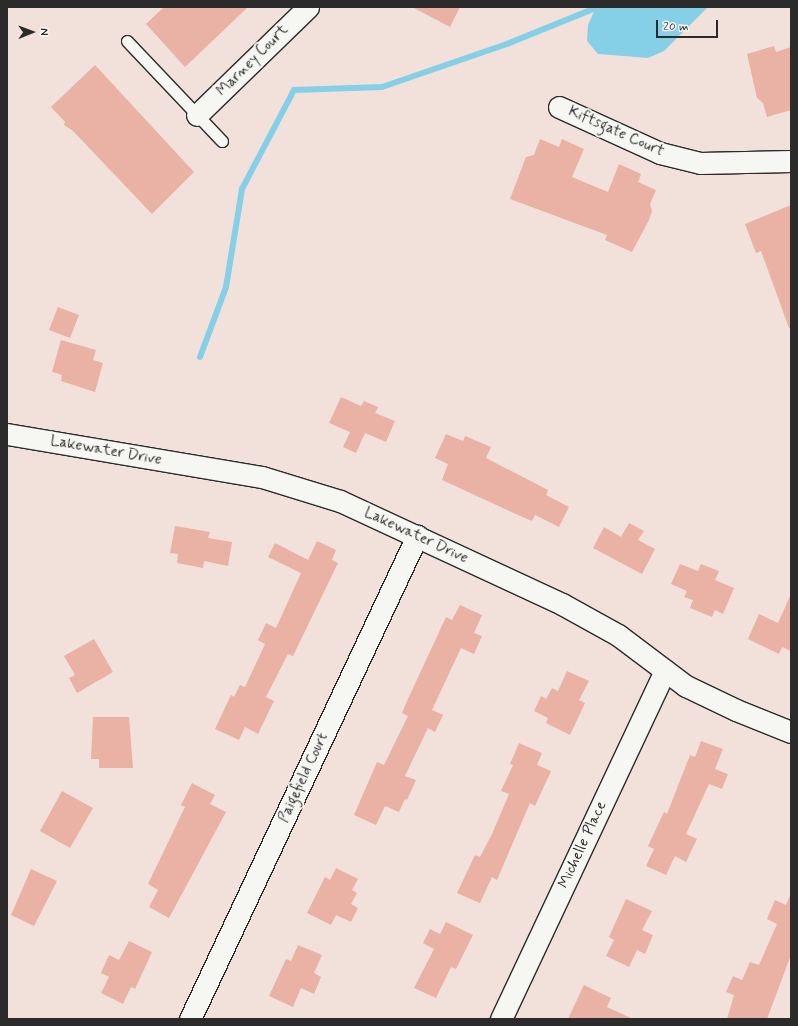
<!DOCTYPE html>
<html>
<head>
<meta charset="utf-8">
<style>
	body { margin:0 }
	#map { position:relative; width:798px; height:1026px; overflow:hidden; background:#f2e1db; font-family:Mynerve,sans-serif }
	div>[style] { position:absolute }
	.water>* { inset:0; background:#86d0e7 }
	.stream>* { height:6px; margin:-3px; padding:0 3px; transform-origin:3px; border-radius:3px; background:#86d0e7 }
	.building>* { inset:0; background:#eab1a5 }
	.roads { filter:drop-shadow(1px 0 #2b2b2b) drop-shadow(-1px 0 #2b2b2b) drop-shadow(0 1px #2b2b2b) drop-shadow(0 -1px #2b2b2b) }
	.service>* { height:11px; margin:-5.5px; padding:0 5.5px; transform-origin:5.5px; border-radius:5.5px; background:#f6f6f2 }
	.minor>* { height:21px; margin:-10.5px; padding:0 10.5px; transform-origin:10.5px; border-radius:10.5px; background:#f6f6f2 }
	span { translate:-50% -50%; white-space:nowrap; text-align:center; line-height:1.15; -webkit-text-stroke:4px #f6f6f2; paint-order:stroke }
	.street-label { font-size:15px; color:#2b2b2b }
	.frame { position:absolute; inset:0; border:8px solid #2b2b2b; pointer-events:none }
	.north { position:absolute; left:12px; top:12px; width:40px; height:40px; -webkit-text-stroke:3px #f6f6f2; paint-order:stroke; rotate:89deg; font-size:11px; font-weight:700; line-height:16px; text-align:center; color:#2b2b2b }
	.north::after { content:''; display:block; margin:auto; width:14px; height:18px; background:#2b2b2b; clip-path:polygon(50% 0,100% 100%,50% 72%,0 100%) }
	.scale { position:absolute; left:656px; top:20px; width:62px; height:18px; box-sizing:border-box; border:2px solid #2b2b2b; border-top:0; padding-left:5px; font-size:12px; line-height:14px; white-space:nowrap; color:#2b2b2b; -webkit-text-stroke:3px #f6f6f2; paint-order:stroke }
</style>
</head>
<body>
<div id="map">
	<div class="water">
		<div style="clip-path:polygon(596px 7px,708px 7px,664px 51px,648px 58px,598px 54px,587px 41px,588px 25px)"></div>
	</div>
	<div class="stream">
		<div style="left:200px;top:357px;width:75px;rotate:-69.6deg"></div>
		<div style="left:226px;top:287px;width:99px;rotate:-80.7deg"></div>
		<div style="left:242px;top:189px;width:112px;rotate:-62.3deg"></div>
		<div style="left:294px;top:90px;width:88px;rotate:-2deg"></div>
		<div style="left:382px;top:87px;width:132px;rotate:-19deg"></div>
		<div style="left:507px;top:44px;width:98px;rotate:-22.1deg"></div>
	</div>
	<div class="building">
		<div style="clip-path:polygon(164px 7px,248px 7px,185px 67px,146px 24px)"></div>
		<div style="clip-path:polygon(412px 7px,460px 7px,450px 27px)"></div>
		<div style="clip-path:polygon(774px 46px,776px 52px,791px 47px,791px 110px,767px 117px,763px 103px,757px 98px,747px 54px)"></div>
		<div style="clip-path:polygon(95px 65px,194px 172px,152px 214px,73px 131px,64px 125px,65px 122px,51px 107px)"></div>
		<div style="clip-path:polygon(540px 139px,559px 147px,562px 139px,584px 149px,572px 177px,608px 192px,619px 164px,641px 174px,638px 182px,656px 190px,650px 204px,652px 211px,649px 220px,632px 252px,605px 240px,607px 235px,510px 199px,526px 157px,534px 155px)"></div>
		<div style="clip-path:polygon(791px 205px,791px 328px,789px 328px,761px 251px,756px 253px,745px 224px)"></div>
		<div style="clip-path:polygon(58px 307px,79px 315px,70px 338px,49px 330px)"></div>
		<div style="clip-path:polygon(61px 340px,96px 350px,93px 360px,103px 363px,95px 392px,61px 381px,62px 375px,52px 372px)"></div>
		<div style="clip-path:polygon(341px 397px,361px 406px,364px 401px,378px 407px,375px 413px,395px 421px,386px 442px,365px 433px,356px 453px,343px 447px,350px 432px,329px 423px)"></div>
		<div style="clip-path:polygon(446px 434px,463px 441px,465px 436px,491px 447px,486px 458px,548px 490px,546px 495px,569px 507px,559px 527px,535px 515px,532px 521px,518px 515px,442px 480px,448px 464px,435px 458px)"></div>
		<div style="clip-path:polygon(629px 523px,644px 531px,638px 540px,655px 549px,642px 574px,593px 548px,604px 527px,621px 537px)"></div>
		<div style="clip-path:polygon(175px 526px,210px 532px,208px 538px,232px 542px,228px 566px,204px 561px,203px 568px,177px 563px,178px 554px,170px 553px)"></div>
		<div style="clip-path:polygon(317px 541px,336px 550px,332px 560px,338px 563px,293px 656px,288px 654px,266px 697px,274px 701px,258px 734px,245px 727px,239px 740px,215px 729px,231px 695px,234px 697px,240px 685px,245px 687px,265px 644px,258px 640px,266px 623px,276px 628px,301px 573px,268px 557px,275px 543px,308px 560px)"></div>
		<div style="clip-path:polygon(680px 564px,698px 571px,701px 564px,719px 571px,715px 580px,734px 588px,723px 614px,715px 610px,712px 617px,690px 608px,693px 600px,684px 597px,687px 591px,671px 584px)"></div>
		<div style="clip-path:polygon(791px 594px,791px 651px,782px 647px,779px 654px,748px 639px,759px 614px,778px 623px)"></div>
		<div style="clip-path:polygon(460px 605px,482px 615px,474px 633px,482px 636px,474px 654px,461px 648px,432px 710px,443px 715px,435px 732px,428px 728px,405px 776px,416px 780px,407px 800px,405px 799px,399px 812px,385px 806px,376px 825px,354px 815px,377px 762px,384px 765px,408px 716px,402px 713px,407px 701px,446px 617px,452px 620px)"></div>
		<div style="clip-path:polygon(94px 639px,113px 672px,77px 693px,69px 678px,75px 675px,64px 656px)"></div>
		<div style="clip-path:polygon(567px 671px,589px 681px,579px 700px,585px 703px,570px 735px,546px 723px,548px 718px,534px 711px,541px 696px,546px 699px,552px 688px,558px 691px)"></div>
		<div style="clip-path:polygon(93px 717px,129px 717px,133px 768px,99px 768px,99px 759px,91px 759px)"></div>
		<div style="clip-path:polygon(701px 741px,723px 749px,715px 769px,728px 774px,722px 789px,709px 784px,686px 834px,697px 839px,686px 862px,675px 856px,666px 875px,646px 866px,654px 849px,648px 846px,664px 812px,667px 814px,690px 755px,695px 757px)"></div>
		<div style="clip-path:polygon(519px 743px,542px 753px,537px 765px,551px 771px,535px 806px,530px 803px,497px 880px,492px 877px,480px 903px,457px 893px,475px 855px,480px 857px,492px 834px,509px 794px,501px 791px,513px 765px,510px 764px)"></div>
		<div style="clip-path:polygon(192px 783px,215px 795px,210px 804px,226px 812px,169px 918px,149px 907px,158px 890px,148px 884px,185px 807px,181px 805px)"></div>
		<div style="clip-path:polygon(62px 791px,93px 808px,70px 848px,40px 831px)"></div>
		<div style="clip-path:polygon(336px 868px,358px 879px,352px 890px,357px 893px,351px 904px,358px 908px,351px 922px,336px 915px,331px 925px,307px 913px,325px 877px,330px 880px)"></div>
		<div style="clip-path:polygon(31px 869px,57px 881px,34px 926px,11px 915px)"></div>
		<div style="clip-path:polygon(791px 893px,791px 955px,767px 1019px,727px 1019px,734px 995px,726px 992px,733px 976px,742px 980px,750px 962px,759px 965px,777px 924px,767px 919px,775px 900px,786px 905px)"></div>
		<div style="clip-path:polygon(626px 899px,652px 911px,642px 930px,653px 935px,645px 954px,637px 950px,629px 967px,606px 956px,614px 940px,609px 937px)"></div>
		<div style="clip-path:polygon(446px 922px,473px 935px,456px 969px,451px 967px,436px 998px,414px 988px,434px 949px,423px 943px,430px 929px,440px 934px)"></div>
		<div style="clip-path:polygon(129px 941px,152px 952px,135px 989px,131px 987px,123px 1004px,101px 993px,109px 977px,101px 973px,109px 955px,119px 960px)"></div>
		<div style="clip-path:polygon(298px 945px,322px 955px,314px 973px,321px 977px,314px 994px,301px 988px,293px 1007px,269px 996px,286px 959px,291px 961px)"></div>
		<div style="clip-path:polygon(584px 985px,611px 998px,607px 1007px,633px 1019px,568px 1019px)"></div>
	</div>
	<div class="roads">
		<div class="service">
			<div style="left:127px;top:41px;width:138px;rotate:46.5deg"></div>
		</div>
		<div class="minor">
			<div style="left:559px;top:107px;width:111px;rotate:24.5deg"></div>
			<div style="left:660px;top:153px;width:41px;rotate:14deg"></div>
			<div style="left:700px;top:163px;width:91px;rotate:-1.3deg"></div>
			<div style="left:197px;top:115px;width:155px;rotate:-44.2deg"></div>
			<div style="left:7px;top:434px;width:259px;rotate:9.6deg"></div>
			<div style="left:262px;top:477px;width:82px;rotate:17.1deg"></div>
			<div style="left:340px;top:501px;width:245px;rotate:24.9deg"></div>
			<div style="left:562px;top:604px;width:64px;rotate:29deg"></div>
			<div style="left:618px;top:635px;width:85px;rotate:36.9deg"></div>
			<div style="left:686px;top:686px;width:55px;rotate:25.6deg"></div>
			<div style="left:736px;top:710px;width:59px;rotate:21.8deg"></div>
			<div style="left:190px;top:1019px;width:534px;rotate:-64.83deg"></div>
			<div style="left:501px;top:1019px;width:385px;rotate:-64.8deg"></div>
		</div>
	</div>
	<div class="street-label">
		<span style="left:253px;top:61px;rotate:-45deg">Marney Court</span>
		<span style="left:616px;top:132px;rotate:24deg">Kiftsgate Court</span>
		<span style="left:106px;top:451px;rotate:10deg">Lakewater Drive</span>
		<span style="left:416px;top:536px;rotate:25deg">Lakewater Drive</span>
		<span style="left:304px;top:778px;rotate:-65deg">Paigefield Court</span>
		<span style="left:583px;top:845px;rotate:-65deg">Michelle Place</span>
	</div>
	<div class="frame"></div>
	<div class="north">N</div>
	<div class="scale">20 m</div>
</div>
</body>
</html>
